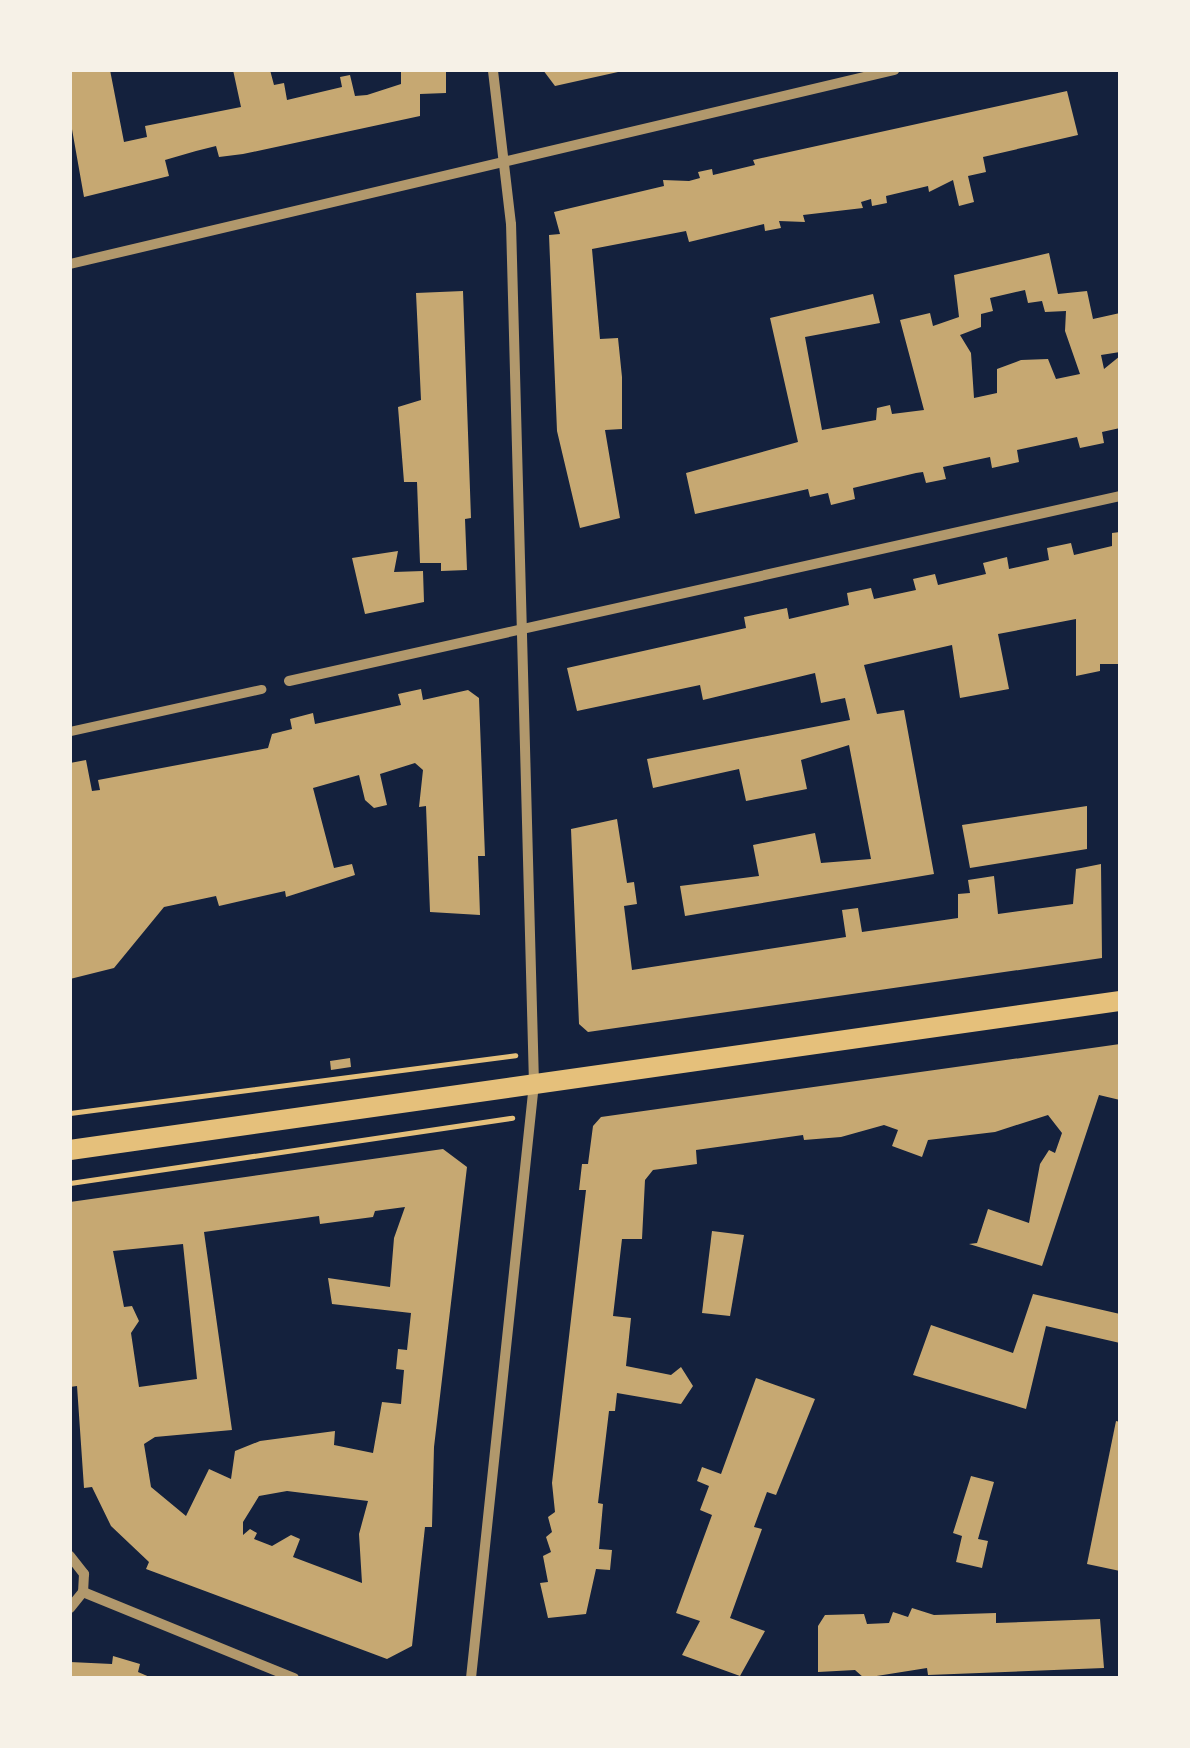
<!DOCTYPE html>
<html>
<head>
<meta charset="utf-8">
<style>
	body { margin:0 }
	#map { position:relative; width:1190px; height:1748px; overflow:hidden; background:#14213d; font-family:"Sofia Sans Condensed",sans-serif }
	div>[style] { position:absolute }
	.building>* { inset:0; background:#c6a872 }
	.path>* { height:5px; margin:-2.5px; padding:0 2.5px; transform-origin:2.5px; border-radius:2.5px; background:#e5c07b }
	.pedestrian>* { height:9px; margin:-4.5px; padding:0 4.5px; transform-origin:4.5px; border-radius:4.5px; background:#b1986c }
	.minor>* { height:10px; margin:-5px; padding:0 5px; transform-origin:5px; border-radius:5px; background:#b1986c }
	.secondary>* { height:20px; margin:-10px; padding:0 10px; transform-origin:10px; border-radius:10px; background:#e5c07b }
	span { translate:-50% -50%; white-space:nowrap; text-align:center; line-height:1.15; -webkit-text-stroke:10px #f6f1e7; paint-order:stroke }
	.frame { position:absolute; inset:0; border:72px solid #f6f1e7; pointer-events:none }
</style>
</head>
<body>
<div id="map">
	<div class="building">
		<div style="clip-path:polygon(70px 70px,110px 70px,124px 142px,147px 137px,145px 126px,241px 107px,233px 70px,270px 70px,274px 85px,284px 83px,287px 100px,342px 87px,340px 77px,350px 75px,355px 96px,367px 95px,401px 84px,401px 70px,446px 70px,446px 93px,420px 94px,420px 116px,243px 154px,219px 157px,216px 146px,196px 151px,165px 160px,169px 176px,84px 197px,70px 118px)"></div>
		<div style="clip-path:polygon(543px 70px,618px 70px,618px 72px,555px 86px)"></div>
		<div style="clip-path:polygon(1067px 91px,1078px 135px,983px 157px,986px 172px,968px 176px,974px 202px,959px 206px,953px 180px,929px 192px,928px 186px,886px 196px,887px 203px,872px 206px,871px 199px,861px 202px,863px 208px,803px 215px,805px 222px,779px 221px,781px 228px,765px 231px,764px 224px,689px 242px,686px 231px,592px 249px,600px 339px,618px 338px,622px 377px,622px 429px,605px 430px,620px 518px,580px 528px,557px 431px,549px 235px,560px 234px,554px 212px,664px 186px,663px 180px,689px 181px,700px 178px,698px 172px,712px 169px,713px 175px,755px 165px,753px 160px)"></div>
		<div style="clip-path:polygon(evenodd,1049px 253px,1058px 294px,1087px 291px,1093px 319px,1120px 313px,1120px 352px,1101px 355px,1104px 369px,1120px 356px,1120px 428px,1102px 432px,1104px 443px,1080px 448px,1077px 437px,1017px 450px,1019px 462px,992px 468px,990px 457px,943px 467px,946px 479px,926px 483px,923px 472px,916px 473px,853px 488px,855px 499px,831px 505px,828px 493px,810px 497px,808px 489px,695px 514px,686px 473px,798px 442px,770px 318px,873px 294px,880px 323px,805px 337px,822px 430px,876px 420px,877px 408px,890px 405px,892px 414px,924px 410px,900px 320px,930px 313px,933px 326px,959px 317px,954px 275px,1049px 253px,1025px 290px,1028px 303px,1042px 301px,1045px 312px,1066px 311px,1065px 331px,1080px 374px,1056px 379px,1048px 359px,1021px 360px,997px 369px,997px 393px,974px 398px,971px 353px,960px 335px,981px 327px,981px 314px,993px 311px,990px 298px,1025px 290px)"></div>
		<div style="clip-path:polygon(463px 291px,471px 518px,465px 519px,467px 570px,441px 571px,441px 563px,420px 563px,417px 482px,404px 482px,398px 407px,421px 400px,416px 293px)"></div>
		<div style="clip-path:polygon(1120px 532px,1120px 664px,1100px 664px,1100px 671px,1076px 676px,1076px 619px,998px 634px,1009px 689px,960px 698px,952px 645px,864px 665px,877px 714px,904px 710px,934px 874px,685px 916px,680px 886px,759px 876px,753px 845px,815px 833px,821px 863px,871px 859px,849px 745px,801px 760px,807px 789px,746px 801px,739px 769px,653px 788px,647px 759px,850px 720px,845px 698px,821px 703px,815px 673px,703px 700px,700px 685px,577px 711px,567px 668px,746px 628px,744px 617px,787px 608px,789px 619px,849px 605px,847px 593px,871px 588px,874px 599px,916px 590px,913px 579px,935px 574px,938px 585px,986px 574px,983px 563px,1007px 557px,1009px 569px,1049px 560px,1047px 548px,1071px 543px,1074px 555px,1112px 546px,1112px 533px)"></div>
		<div style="clip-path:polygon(398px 551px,394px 572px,423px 571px,424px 602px,365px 614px,352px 558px)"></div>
		<div style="clip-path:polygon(421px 689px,423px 700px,468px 690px,479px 698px,485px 856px,478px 856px,480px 915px,430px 912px,426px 806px,419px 807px,423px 770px,415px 763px,380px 774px,387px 805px,374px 808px,365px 800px,359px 775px,313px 788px,334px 868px,352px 864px,355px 875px,286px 897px,285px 891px,219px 906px,216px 896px,164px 907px,114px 968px,70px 979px,70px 763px,86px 760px,92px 791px,100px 790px,98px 780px,268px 748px,272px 734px,292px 729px,290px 719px,313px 713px,315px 724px,401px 705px,398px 694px)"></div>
		<div style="clip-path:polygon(1087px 806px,1087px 849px,970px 868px,962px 825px)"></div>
		<div style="clip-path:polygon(617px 819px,627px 883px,634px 882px,637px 904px,624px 906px,632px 970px,846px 937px,842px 910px,858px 908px,862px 932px,958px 918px,958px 894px,970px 893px,968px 880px,994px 876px,998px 914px,1073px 904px,1076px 869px,1101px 864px,1102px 958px,588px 1032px,579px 1024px,571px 829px)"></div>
		<div style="clip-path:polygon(1120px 1044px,1120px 1100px,1099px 1095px,1042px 1266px,969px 1244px,977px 1243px,988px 1209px,1029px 1223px,1040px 1164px,1049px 1150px,1055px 1153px,1062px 1133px,1048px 1115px,995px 1132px,928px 1140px,922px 1157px,892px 1146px,898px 1130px,884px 1125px,841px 1137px,804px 1140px,803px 1135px,696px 1150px,697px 1164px,653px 1170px,645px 1180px,642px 1239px,622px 1239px,613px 1316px,631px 1318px,626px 1366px,671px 1375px,681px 1367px,693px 1386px,681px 1404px,617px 1393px,615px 1411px,609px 1411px,598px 1503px,603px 1504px,599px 1549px,612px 1550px,610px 1570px,596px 1569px,586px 1614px,548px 1618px,540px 1583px,548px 1582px,543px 1556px,551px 1552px,546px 1537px,552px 1532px,548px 1517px,555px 1512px,552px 1483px,586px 1190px,579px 1190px,582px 1164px,588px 1164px,593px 1126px,601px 1117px)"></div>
		<div style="clip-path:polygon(350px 1058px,351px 1067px,331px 1070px,330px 1061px)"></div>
		<div style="clip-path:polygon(evenodd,443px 1149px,467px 1167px,434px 1447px,432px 1527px,425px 1527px,412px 1646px,387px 1659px,146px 1569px,149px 1562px,111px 1526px,92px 1487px,84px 1488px,77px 1386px,70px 1387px,70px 1202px,443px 1149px,405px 1207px,394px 1238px,390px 1287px,328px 1278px,332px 1304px,411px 1313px,407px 1350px,398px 1349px,396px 1369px,404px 1370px,401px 1404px,382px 1402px,373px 1453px,334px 1445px,335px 1431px,260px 1441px,235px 1451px,231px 1479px,209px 1469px,186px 1516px,151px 1487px,144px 1444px,155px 1437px,232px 1430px,204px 1232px,319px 1216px,320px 1224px,373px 1217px,375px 1211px,405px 1207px,443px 1149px,183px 1244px,197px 1379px,139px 1387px,131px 1333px,139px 1321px,132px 1306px,124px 1307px,113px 1251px,183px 1244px,443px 1149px,287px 1491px,368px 1501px,359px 1534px,362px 1583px,293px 1557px,300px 1539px,291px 1535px,272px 1546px,254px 1539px,257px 1533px,250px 1529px,243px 1535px,243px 1522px,259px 1496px,287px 1491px)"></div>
		<div style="clip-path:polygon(712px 1231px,744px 1235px,730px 1316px,702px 1313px)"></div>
		<div style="clip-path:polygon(1033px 1294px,1120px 1314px,1120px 1343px,1046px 1326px,1026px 1409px,913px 1375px,931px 1325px,1013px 1353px)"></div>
		<div style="clip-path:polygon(756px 1378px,815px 1399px,776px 1495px,767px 1492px,754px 1527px,762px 1529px,730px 1618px,765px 1631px,740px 1676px,682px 1655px,700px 1621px,676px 1613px,712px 1515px,700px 1510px,709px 1486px,697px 1481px,702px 1467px,721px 1474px)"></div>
		<div style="clip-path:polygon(1116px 1421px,1120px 1422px,1120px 1571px,1087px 1564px)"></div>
		<div style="clip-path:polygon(971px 1476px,994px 1482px,978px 1539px,988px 1541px,982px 1568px,956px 1562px,962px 1536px,953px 1533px)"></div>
		<div style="clip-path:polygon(912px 1608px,934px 1615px,996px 1613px,996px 1623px,1100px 1619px,1104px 1668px,928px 1675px,927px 1668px,864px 1678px,855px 1670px,818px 1672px,818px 1626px,825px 1615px,864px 1614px,867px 1624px,889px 1623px,893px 1612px,908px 1617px)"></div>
		<div style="clip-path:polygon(113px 1656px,140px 1664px,138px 1672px,152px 1678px,70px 1678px,70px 1662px,112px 1664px)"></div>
	</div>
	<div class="path">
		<div style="left:70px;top:1113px;width:449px;rotate:-7.4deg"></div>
		<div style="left:70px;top:1183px;width:447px;rotate:-8.4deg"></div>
	</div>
	<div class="pedestrian">
		<div style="left:70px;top:731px;width:196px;rotate:-12.4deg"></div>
	</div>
	<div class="minor">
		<div style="left:70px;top:264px;width:847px;rotate:-13.25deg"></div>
		<div style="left:289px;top:681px;width:851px;rotate:-12.55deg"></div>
		<div style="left:70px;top:1556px;width:23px;rotate:52deg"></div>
		<div style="left:84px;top:1574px;width:18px;rotate:93deg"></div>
		<div style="left:83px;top:1592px;width:228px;rotate:22.2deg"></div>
		<div style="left:70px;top:1608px;width:21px;rotate:-51deg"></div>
		<div style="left:471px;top:1678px;width:597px;rotate:-83.95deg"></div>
		<div style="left:534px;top:1084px;width:860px;rotate:-91.53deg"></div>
		<div style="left:511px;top:224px;width:155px;rotate:-96.7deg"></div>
	</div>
	<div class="secondary">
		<div style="left:70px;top:1150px;width:1061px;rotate:-8.08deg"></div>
	</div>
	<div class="frame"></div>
</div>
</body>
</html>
